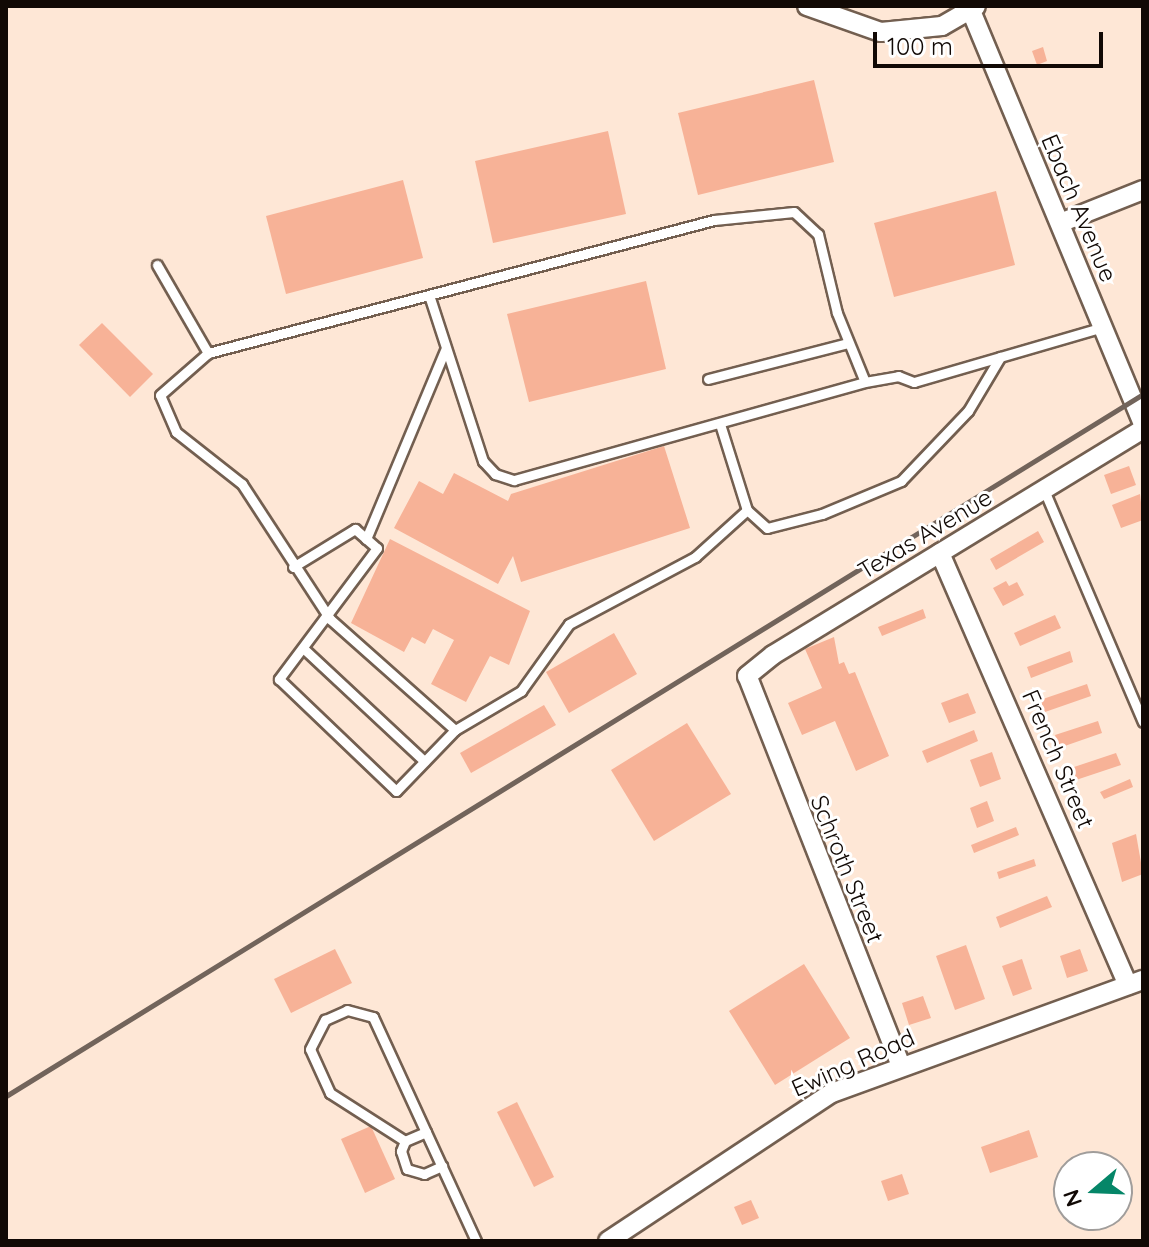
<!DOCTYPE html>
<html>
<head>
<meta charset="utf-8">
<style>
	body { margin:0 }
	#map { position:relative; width:1149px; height:1247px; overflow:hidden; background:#fee7d6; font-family:Quicksand,sans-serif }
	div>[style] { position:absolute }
	.building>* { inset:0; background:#f7b297 }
	.roads { filter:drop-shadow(2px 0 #735f50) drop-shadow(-2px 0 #735f50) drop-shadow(0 2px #735f50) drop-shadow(0 -2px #735f50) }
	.service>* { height:9px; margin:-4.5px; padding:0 4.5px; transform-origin:4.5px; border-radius:4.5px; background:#fff }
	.minor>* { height:18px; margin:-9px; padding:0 9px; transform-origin:9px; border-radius:9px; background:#fff }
	.rail>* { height:5px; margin:-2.5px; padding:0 2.5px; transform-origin:2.5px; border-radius:2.5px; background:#72645b }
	span { translate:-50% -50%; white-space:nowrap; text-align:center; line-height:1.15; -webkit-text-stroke:6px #fff; paint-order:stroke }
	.street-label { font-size:24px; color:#110905 }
	.frame { position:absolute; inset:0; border:8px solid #110905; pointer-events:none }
	.north { position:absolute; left:1053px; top:1151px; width:80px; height:80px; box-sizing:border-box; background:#fff; border:2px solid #a09d9b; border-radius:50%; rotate:251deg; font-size:22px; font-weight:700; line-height:32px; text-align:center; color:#110905 }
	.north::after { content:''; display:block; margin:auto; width:28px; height:36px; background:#058668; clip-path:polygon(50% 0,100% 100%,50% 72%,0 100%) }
	.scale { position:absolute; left:873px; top:32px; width:230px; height:36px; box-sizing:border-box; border:4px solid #110905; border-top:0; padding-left:10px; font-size:24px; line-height:28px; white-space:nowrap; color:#110905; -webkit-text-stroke:6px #fff; paint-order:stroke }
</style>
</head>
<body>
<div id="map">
	<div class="building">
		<div style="clip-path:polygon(1043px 47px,1047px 61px,1037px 65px,1032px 51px)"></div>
		<div style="clip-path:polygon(814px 80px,834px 162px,698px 195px,678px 113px)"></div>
		<div style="clip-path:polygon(608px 131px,626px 214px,493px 243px,475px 161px)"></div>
		<div style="clip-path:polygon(403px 180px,423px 258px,286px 294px,266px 216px)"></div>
		<div style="clip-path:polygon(996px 191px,1015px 265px,894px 297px,874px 223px)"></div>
		<div style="clip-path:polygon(646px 281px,666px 369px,529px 402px,507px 314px)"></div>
		<div style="clip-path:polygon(102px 323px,153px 374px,130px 397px,79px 345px)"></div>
		<div style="clip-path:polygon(664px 446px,690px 528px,521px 582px,513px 556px,498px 584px,394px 528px,419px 481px,443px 494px,454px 473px,508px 501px,511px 494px)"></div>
		<div style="clip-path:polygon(1129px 466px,1136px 485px,1111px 494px,1104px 475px)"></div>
		<div style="clip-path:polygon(1140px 494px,1143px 520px,1121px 528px,1112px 505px)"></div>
		<div style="clip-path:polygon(1038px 531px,1044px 542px,996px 570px,990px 559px)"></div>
		<div style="clip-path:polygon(390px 539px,530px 611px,509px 665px,490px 656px,466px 702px,431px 684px,454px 640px,433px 629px,425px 644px,412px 637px,404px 652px,351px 623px)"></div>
		<div style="clip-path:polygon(1006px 581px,1009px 586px,1017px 582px,1024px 595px,1003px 606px,993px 588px)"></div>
		<div style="clip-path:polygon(923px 609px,926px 618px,882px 636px,878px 627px)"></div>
		<div style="clip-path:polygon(1055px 615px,1061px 628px,1020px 646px,1014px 633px)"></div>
		<div style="clip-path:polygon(614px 633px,637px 674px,569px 713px,546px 672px)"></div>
		<div style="clip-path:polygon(834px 637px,839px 664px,844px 662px,849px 674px,855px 672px,889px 756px,856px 771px,835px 721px,802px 735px,788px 703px,822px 688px,805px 649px)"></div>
		<div style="clip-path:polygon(1070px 651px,1073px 662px,1031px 678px,1027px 667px)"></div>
		<div style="clip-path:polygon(1087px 684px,1091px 696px,1045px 712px,1040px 700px)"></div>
		<div style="clip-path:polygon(968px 693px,976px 713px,949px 723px,941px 703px)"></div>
		<div style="clip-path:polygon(544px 705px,556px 725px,471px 773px,460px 753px)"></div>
		<div style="clip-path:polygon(1098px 721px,1102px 733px,1059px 748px,1055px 735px)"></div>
		<div style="clip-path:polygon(687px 723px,731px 794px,654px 841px,611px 770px)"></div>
		<div style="clip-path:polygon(974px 730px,978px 741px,927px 763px,922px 751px)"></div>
		<div style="clip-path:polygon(992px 752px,1001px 779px,980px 787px,970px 760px)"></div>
		<div style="clip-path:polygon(1116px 753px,1121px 765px,1076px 780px,1071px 768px)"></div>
		<div style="clip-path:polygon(1130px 779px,1133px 787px,1104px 799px,1100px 792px)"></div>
		<div style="clip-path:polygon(987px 801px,994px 821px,977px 828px,970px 808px)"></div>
		<div style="clip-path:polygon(1016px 827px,1019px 835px,974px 853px,971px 845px)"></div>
		<div style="clip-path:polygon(1136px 834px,1143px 874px,1122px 882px,1112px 843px)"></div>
		<div style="clip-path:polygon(1034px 859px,1036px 866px,999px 879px,997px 872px)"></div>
		<div style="clip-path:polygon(1047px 896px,1052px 907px,1000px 928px,996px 917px)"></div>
		<div style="clip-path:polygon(966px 945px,985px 999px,955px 1010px,936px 956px)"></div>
		<div style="clip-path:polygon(335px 949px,352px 983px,291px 1013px,274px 979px)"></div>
		<div style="clip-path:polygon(1080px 949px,1088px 971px,1067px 978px,1060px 956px)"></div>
		<div style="clip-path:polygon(1022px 959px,1032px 989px,1013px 996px,1002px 966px)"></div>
		<div style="clip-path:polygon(804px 964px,850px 1038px,775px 1085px,729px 1011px)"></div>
		<div style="clip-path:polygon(923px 996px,931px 1018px,909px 1025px,902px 1003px)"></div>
		<div style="clip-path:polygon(517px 1102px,554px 1177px,534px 1187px,497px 1112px)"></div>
		<div style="clip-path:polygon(371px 1126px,395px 1179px,365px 1193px,341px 1139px)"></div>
		<div style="clip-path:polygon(1029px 1130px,1038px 1157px,990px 1173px,981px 1147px)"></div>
		<div style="clip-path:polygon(902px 1174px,909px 1194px,888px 1201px,881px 1181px)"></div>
		<div style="clip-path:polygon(751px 1200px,759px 1218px,742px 1225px,734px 1207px)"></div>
	</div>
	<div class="roads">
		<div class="service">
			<div style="left:157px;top:265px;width:102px;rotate:59.9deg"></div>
			<div style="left:429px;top:295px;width:175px;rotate:72deg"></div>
			<div style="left:483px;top:461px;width:18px;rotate:47deg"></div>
			<div style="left:495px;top:474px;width:20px;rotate:18deg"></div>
			<div style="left:514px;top:480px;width:364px;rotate:-15.6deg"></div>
			<div style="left:865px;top:382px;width:34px;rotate:-10deg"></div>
			<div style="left:898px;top:376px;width:17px;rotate:21deg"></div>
			<div style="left:914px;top:382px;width:197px;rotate:-16.2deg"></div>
			<div style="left:708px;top:379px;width:145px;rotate:-14.4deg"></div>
			<div style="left:720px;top:424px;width:90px;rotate:72.6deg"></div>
			<div style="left:747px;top:510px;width:27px;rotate:42deg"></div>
			<div style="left:767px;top:528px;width:57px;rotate:-14.3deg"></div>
			<div style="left:822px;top:514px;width:86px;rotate:-22.7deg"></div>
			<div style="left:901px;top:481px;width:97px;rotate:-46.3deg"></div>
			<div style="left:968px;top:411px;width:63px;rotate:-59.3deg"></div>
			<div style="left:1044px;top:490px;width:252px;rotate:66.9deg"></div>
			<div style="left:366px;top:539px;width:205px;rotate:-67.3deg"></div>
			<div style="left:293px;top:567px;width:73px;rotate:-31.5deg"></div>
			<div style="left:355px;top:529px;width:29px;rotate:41deg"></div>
			<div style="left:377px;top:548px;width:164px;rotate:126.8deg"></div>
			<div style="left:279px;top:679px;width:162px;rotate:43.7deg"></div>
			<div style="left:396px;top:791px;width:85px;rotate:-46deg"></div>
			<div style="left:455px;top:730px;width:77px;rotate:-30.6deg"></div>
			<div style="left:521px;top:691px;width:82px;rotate:-54.4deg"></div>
			<div style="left:569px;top:624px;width:143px;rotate:-28deg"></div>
			<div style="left:695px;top:557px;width:70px;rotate:-42.1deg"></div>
			<div style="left:303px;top:648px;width:166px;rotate:43deg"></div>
			<div style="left:455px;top:730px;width:167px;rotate:-138.4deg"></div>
			<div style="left:330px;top:619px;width:161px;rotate:-123.1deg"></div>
			<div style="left:242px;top:484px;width:84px;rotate:-141.8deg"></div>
			<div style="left:176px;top:432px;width:40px;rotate:-113.4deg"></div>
			<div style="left:160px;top:395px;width:64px;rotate:-41.2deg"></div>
			<div style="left:208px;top:353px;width:523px;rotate:-14.73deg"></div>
			<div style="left:714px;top:220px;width:80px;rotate:-5.7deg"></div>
			<div style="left:794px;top:212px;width:33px;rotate:43deg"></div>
			<div style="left:818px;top:234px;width:81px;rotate:76.5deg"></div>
			<div style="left:837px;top:313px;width:74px;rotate:67.9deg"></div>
			<div style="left:426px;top:1132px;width:23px;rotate:157deg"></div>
			<div style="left:405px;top:1141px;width:89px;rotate:-147.4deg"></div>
			<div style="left:330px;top:1093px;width:48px;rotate:-114.4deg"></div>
			<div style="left:310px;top:1049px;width:33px;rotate:-63deg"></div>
			<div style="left:325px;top:1020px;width:24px;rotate:-24deg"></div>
			<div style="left:347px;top:1010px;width:27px;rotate:15deg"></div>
			<div style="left:373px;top:1017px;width:247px;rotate:65.3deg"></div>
			<div style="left:405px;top:1141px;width:11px;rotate:112deg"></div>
			<div style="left:401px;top:1151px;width:19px;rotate:72deg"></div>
			<div style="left:407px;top:1169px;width:18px;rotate:16deg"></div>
			<div style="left:424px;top:1174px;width:20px;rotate:-24deg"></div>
		</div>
		<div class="minor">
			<div style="left:807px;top:6px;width:78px;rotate:19.4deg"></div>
			<div style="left:881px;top:32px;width:61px;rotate:-5.6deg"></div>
			<div style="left:942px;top:26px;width:39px;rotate:-30deg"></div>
			<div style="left:969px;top:6px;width:454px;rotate:67.4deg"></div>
			<div style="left:1060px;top:223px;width:89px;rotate:-21.7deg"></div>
			<div style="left:940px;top:553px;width:471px;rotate:66.5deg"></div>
			<div style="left:901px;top:1066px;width:419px;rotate:-111.5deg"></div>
			<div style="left:747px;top:676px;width:33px;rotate:-39deg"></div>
			<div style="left:773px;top:655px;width:434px;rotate:-31.4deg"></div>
			<div style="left:608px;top:1241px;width:268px;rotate:-33.5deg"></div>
			<div style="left:832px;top:1093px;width:331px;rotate:-20deg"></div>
		</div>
	</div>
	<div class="rail">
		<div style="left:6px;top:1096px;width:1336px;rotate:-31.69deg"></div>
	</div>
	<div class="street-label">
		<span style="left:1079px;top:208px;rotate:67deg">Ebach Avenue</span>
		<span style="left:925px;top:534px;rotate:-31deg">Texas Avenue</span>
		<span style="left:1058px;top:759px;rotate:67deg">French Street</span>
		<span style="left:847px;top:869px;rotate:68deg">Schroth Street</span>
		<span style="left:853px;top:1063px;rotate:-24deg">Ewing Road</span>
	</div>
	<div class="frame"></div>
	<div class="north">N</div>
	<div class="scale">100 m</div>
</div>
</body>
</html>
